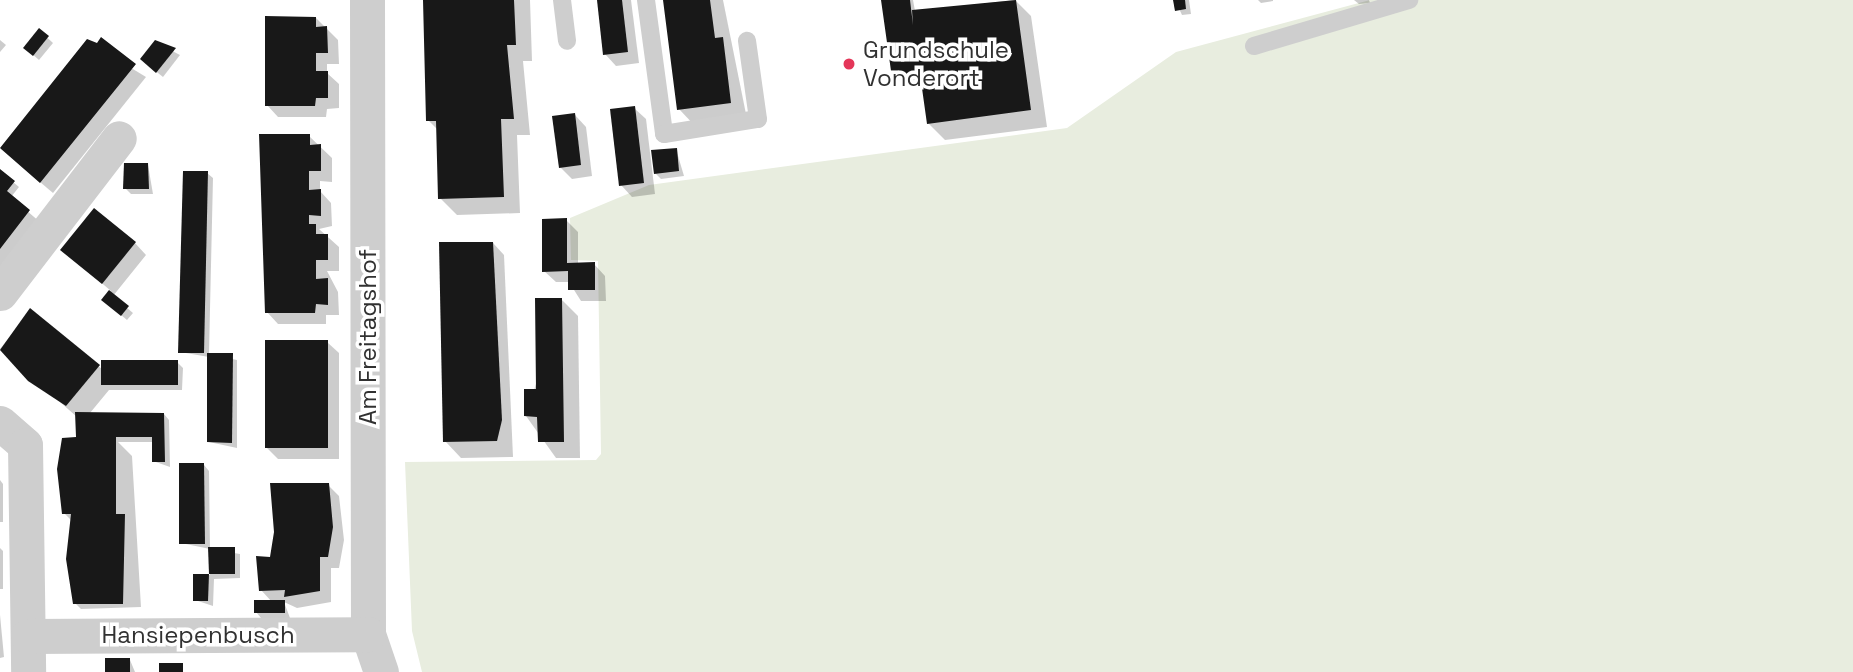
<!DOCTYPE html>
<html>
<head>
<meta charset="utf-8">
<style>
	body { margin:0 }
	#map { position:relative; width:1853px; height:672px; overflow:hidden; background:#fff; font-family:"Space Grotesk",sans-serif }
	div>[style] { position:absolute }
	.green>* { inset:0; background:#e8eddf }
	.shadow>* { inset:0; background:#0003 }
	.building>* { inset:0; background:#181818 }
	.service>* { height:18px; margin:-9px; padding:0 9px; transform-origin:9px; border-radius:9px; background:#cecece }
	.minor>* { height:35px; margin:-17.5px; padding:0 17.5px; transform-origin:17.5px; border-radius:17.5px; background:#cecece }
	.dots>* { width:19px; height:19px; translate:-50% -50%; box-sizing:border-box; border:4px solid #fff; border-radius:50% }
	span { translate:-50% -50%; white-space:nowrap; text-align:center; line-height:1.15; -webkit-text-stroke:7px #fff; paint-order:stroke }
	.poi-label { font-size:24px; color:#313131 }
	.left { translate:0 -50%; text-align:left }
	.street-label { font-size:24px; color:#313131 }
</style>
</head>
<body>
<div id="map">
	<div class="green">
		<div style="clip-path:polygon(1370px 0,1853px 0,1853px 672px,422px 672px,412px 631px,405px 462px,596px 460px,601px 454px,598px 261px,571px 260px,570px 218px,649px 185px,1067px 128px,1176px 52px)"></div>
	</div>
	<div class="shadow">
		<div style="clip-path:polygon(425px 0,530px 0,532px 61px,523px 61px,530px 135px,517px 135px,520px 213px,457px 215px,440px 198px,438px 130px,428px 120px)"></div>
		<div style="clip-path:polygon(598px 0,631px 0,639px 63px,616px 66px,605px 54px)"></div>
		<div style="clip-path:polygon(665px 0,723px 0,747px 119px,695px 126px,679px 109px)"></div>
		<div style="clip-path:polygon(883px 0,913px 0,915px 11px,1015px 0,1031px 16px,1047px 127px,945px 140px,928px 123px,923px 79px,900px 82px,894px 77px)"></div>
		<div style="clip-path:polygon(1175px 0,1189px 0,1191px 14px,1182px 15px)"></div>
		<div style="clip-path:polygon(1258px 0,1273px 0,1273px 1px,1261px 3px)"></div>
		<div style="clip-path:polygon(1354px 0,1369px 0,1370px 3px,1359px 4px)"></div>
		<div style="clip-path:polygon(316px 18px,338px 40px,339px 64px,327px 64px,327px 73px,339px 84px,339px 108px,327px 109px,326px 117px,278px 117px,267px 105px)"></div>
		<div style="clip-path:polygon(39px 30px,53px 43px,39px 60px,31px 53px)"></div>
		<div style="clip-path:polygon(0 40px,6px 45px,0 52px)"></div>
		<div style="clip-path:polygon(87px 41px,146px 77px,53px 193px,1px 149px)"></div>
		<div style="clip-path:polygon(155px 42px,180px 55px,163px 77px,148px 65px)"></div>
		<div style="clip-path:polygon(634px 108px,646px 119px,655px 194px,632px 197px,621px 185px)"></div>
		<div style="clip-path:polygon(575px 115px,586px 127px,592px 176px,572px 179px,560px 167px)"></div>
		<div style="clip-path:polygon(261px 136px,309px 136px,332px 158px,332px 182px,320px 181px,320px 191px,331px 203px,332px 226px,319px 229px,339px 247px,339px 271px,327px 271px,338px 292px,339px 315px,326px 315px,326px 324px,278px 324px,267px 312px)"></div>
		<div style="clip-path:polygon(676px 149px,684px 176px,661px 179px,655px 173px)"></div>
		<div style="clip-path:polygon(148px 165px,153px 194px,131px 194px,125px 188px)"></div>
		<div style="clip-path:polygon(0 171px,19px 187px,11px 197px,41px 223px,0 274px)"></div>
		<div style="clip-path:polygon(207px 173px,213px 178px,209px 354px,237px 360px,237px 448px,209px 442px,209px 357px,180px 352px)"></div>
		<div style="clip-path:polygon(566px 220px,578px 232px,578px 265px,594px 264px,605px 276px,606px 301px,581px 301px,569px 282px,556px 282px,544px 271px)"></div>
		<div style="clip-path:polygon(135px 243px,146px 255px,113px 296px,133px 313px,127px 320px,103px 300px,111px 291px,63px 250px)"></div>
		<div style="clip-path:polygon(493px 243px,504px 255px,513px 457px,461px 458px,445px 441px)"></div>
		<div style="clip-path:polygon(562px 300px,578px 316px,580px 458px,556px 458px,526px 416px)"></div>
		<div style="clip-path:polygon(30px 311px,102px 369px,177px 362px,183px 368px,182px 390px,109px 390px,90px 413px,164px 414px,169px 420px,170px 467px,153px 461px,153px 442px,118px 442px,132px 456px,141px 607px,81px 609px,75px 603px,73px 522px,64px 513px,80px 439px,77px 417px,0 349px)"></div>
		<div style="clip-path:polygon(327px 342px,339px 353px,339px 459px,278px 459px,266px 447px)"></div>
		<div style="clip-path:polygon(204px 465px,209px 471px,210px 549px,240px 554px,240px 578px,214px 579px,213px 606px,195px 600px,194px 576px,210px 575px,210px 549px,181px 543px)"></div>
		<div style="clip-path:polygon(0 480px,3px 484px,3px 522px,0 522px)"></div>
		<div style="clip-path:polygon(328px 485px,339px 496px,344px 540px,339px 568px,331px 568px,331px 602px,297px 608px,284px 602px,290px 618px,261px 618px,256px 612px,272px 602px,261px 590px,272px 558px)"></div>
		<div style="clip-path:polygon(0 548px,3px 551px,3px 589px,0 589px)"></div>
		<div style="clip-path:polygon(0 615px,4px 657px,0 658px)"></div>
		<div style="clip-path:polygon(130px 660px,135px 672px,108px 672px)"></div>
	</div>
	<div class="building">
		<div style="clip-path:polygon(423px 0,514px 0,516px 45px,507px 45px,514px 119px,501px 119px,504px 197px,438px 199px,436px 121px,426px 121px)"></div>
		<div style="clip-path:polygon(597px 0,622px 0,628px 52px,603px 55px)"></div>
		<div style="clip-path:polygon(663px 0,710px 0,715px 38px,723px 37px,731px 103px,677px 110px)"></div>
		<div style="clip-path:polygon(881px 0,910px 0,913px 25px,912px 10px,1016px 0,1031px 110px,927px 124px,920px 74px,892px 78px)"></div>
		<div style="clip-path:polygon(1173px 0,1185px 0,1186px 9px,1175px 11px)"></div>
		<div style="clip-path:polygon(265px 16px,316px 17px,316px 27px,327px 26px,328px 53px,316px 53px,316px 71px,328px 71px,328px 98px,316px 98px,315px 106px,265px 106px)"></div>
		<div style="clip-path:polygon(39px 28px,49px 36px,33px 56px,23px 48px)"></div>
		<div style="clip-path:polygon(101px 37px,136px 64px,40px 183px,0 148px,87px 39px,97px 43px)"></div>
		<div style="clip-path:polygon(155px 40px,176px 48px,156px 73px,140px 59px)"></div>
		<div style="clip-path:polygon(635px 106px,644px 183px,619px 186px,610px 109px)"></div>
		<div style="clip-path:polygon(575px 113px,581px 165px,559px 168px,552px 116px)"></div>
		<div style="clip-path:polygon(259px 134px,310px 134px,310px 145px,321px 144px,321px 171px,309px 171px,309px 190px,321px 189px,321px 216px,309px 215px,309px 224px,316px 224px,316px 234px,328px 234px,328px 260px,316px 260px,316px 279px,328px 278px,328px 305px,316px 304px,315px 313px,265px 313px)"></div>
		<div style="clip-path:polygon(677px 148px,679px 171px,654px 174px,651px 150px)"></div>
		<div style="clip-path:polygon(124px 163px,148px 163px,149px 189px,123px 189px)"></div>
		<div style="clip-path:polygon(0 169px,15px 181px,7px 191px,30px 210px,0 249px)"></div>
		<div style="clip-path:polygon(183px 171px,208px 171px,204px 353px,178px 353px)"></div>
		<div style="clip-path:polygon(94px 208px,136px 242px,102px 284px,60px 250px)"></div>
		<div style="clip-path:polygon(567px 218px,567px 263px,595px 262px,595px 290px,568px 290px,568px 271px,542px 272px,542px 219px)"></div>
		<div style="clip-path:polygon(439px 242px,493px 242px,502px 420px,497px 441px,443px 442px)"></div>
		<div style="clip-path:polygon(109px 290px,129px 306px,121px 316px,101px 300px)"></div>
		<div style="clip-path:polygon(535px 298px,562px 298px,564px 442px,538px 442px,537px 417px,524px 416px,524px 389px,536px 389px)"></div>
		<div style="clip-path:polygon(30px 308px,100px 365px,66px 406px,28px 381px,0 350px)"></div>
		<div style="clip-path:polygon(265px 340px,328px 340px,328px 448px,265px 448px)"></div>
		<div style="clip-path:polygon(207px 353px,233px 353px,232px 443px,207px 442px)"></div>
		<div style="clip-path:polygon(101px 360px,178px 360px,178px 385px,101px 385px)"></div>
		<div style="clip-path:polygon(75px 412px,164px 413px,165px 462px,152px 462px,152px 437px,116px 437px,116px 514px,125px 514px,123px 604px,73px 604px,66px 559px,71px 514px,62px 514px,57px 469px,62px 438px,76px 437px)"></div>
		<div style="clip-path:polygon(179px 463px,204px 463px,205px 544px,179px 544px)"></div>
		<div style="clip-path:polygon(270px 483px,329px 483px,333px 527px,328px 557px,320px 557px,320px 591px,284px 597px,285px 590px,259px 591px,256px 556px,270px 557px,274px 532px)"></div>
		<div style="clip-path:polygon(208px 547px,235px 547px,235px 574px,209px 574px)"></div>
		<div style="clip-path:polygon(193px 574px,209px 574px,208px 601px,193px 601px)"></div>
		<div style="clip-path:polygon(254px 600px,285px 600px,285px 613px,254px 613px)"></div>
		<div style="clip-path:polygon(105px 658px,130px 658px,130px 672px,105px 672px)"></div>
		<div style="clip-path:polygon(159px 663px,183px 663px,183px 672px,159px 672px)"></div>
	</div>
	<div class="service">
		<div style="left:562px;top:0;width:41px;rotate:83deg"></div>
		<div style="left:646px;top:0;width:135px;rotate:82.3deg"></div>
		<div style="left:664px;top:134px;width:95px;rotate:-9.1deg"></div>
		<div style="left:758px;top:119px;width:79px;rotate:-98deg"></div>
		<div style="left:1254px;top:46px;width:162px;rotate:-16.5deg"></div>
	</div>
	<div class="minor">
		<div style="left:367px;top:0;width:634px;rotate:89.91deg"></div>
		<div style="left:368px;top:634px;width:40px;rotate:71.1deg"></div>
		<div style="left:0;top:293px;width:195px;rotate:-52.5deg"></div>
		<div style="left:0;top:423px;width:33px;rotate:41deg"></div>
		<div style="left:25px;top:445px;width:227px;rotate:89.2deg"></div>
		<div style="left:28px;top:636px;width:340px;rotate:-0.3deg"></div>
	</div>
	<div class="dots">
		<div style="left:849px;top:64px;background:#e43659"></div>
	</div>
	<div class="poi-label">
		<span class="left" style="left:863px;top:64px">Grundschule<br>Vonderort</span>
	</div>
	<div class="street-label">
		<span style="left:368px;top:337px;rotate:-90deg">Am Freitagshof</span>
		<span style="left:198px;top:635px">Hansiepenbusch</span>
	</div>
</div>
</body>
</html>
